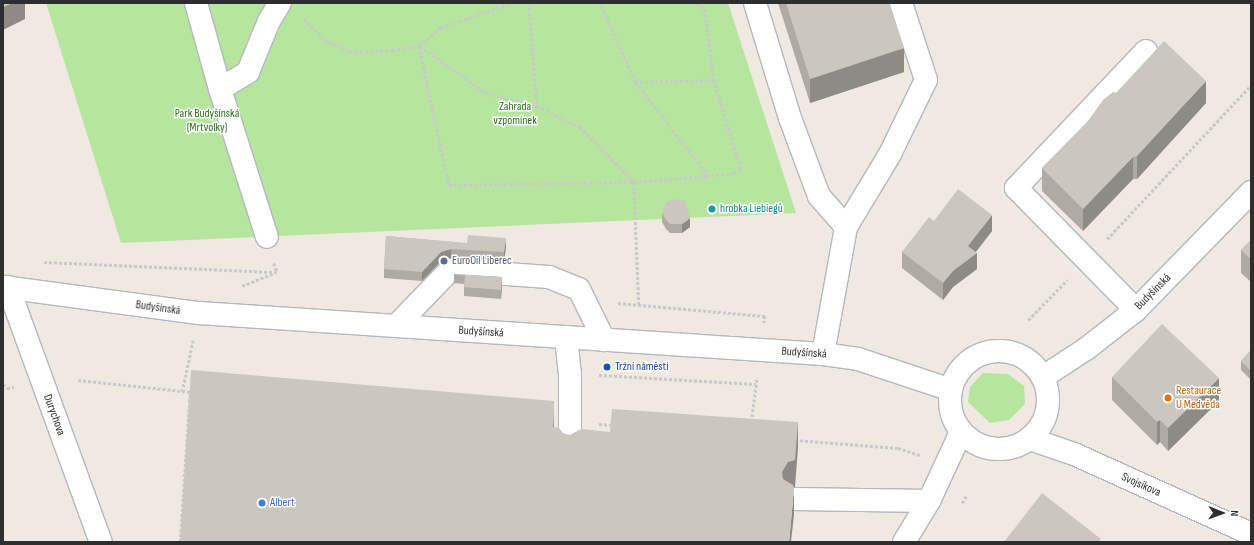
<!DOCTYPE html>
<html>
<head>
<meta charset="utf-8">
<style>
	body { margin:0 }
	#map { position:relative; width:1254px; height:545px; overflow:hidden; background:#efe9e1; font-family:"Sofia Sans Condensed",sans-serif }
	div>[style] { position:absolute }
	.green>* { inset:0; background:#b6e59e }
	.path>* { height:2.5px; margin-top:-1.25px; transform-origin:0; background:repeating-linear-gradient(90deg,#c9c9c9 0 3px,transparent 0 5px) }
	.roads { filter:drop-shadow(1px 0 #b4b7c1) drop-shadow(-1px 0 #b4b7c1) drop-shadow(0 1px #b4b7c1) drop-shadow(0 -1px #b4b7c1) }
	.minor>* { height:22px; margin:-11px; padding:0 11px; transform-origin:11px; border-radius:11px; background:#fff }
	.minor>.ring { margin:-11px; padding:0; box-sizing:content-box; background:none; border:22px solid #fff; border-radius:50% }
	.wall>* { inset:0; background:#afaba4 }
	.shaded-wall>* { inset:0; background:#8e8b86 }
	.building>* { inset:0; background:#cbc7bf }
	.dots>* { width:11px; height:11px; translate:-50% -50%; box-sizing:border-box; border:2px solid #fff; border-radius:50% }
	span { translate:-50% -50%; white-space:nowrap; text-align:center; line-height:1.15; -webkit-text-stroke:3px #fff; paint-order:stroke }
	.park-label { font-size:12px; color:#2c6e1b }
	.culture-label { font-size:12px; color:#0d838f }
	.left { translate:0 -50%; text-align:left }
	.service-label { font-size:12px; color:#4e5e75 }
	.street-label { font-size:12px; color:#2e2e2e }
	.transit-label { font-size:12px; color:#164399 }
	.food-label { font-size:12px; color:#c56008 }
	.shop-label { font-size:12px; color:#366cbe }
	.frame { position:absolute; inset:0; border:4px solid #2e2e2e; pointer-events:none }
	.north { position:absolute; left:1202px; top:493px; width:40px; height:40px; -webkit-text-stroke:3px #fff; paint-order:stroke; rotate:91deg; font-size:11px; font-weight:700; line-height:16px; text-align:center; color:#2e2e2e }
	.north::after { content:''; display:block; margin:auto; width:14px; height:18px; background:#2e2e2e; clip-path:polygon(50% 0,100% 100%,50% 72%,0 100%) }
</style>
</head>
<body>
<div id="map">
	<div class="green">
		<div style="clip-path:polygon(46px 3px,728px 3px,796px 213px,121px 243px)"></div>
		<div style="clip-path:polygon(983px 373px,1008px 374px,1024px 386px,1025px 404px,1009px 420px,990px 423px,968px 402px,970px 387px)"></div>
	</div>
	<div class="path">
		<div style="left:529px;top:3px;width:103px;rotate:85.6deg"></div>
		<div style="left:698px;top:3px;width:9px;rotate:41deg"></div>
		<div style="left:705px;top:9px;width:72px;rotate:82.8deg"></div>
		<div style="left:714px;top:80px;width:93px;rotate:73.1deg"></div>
		<div style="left:741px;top:169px;width:9px;rotate:144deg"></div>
		<div style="left:734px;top:174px;width:26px;rotate:176deg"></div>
		<div style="left:304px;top:19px;width:33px;rotate:44deg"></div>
		<div style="left:328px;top:42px;width:24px;rotate:24deg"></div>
		<div style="left:350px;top:52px;width:42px;rotate:-2.7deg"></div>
		<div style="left:392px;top:50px;width:27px;rotate:-8deg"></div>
		<div style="left:419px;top:46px;width:28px;rotate:-41deg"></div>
		<div style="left:440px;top:28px;width:75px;rotate:-19.4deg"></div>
		<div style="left:419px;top:46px;width:142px;rotate:77.8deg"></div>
		<div style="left:449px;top:185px;width:185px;rotate:-0.9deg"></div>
		<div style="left:634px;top:182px;width:74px;rotate:-4.6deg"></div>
		<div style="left:708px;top:176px;width:119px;rotate:-127.8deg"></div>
		<div style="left:635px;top:82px;width:86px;rotate:-113.9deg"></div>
		<div style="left:420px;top:46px;width:81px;rotate:35.5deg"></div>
		<div style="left:486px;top:93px;width:53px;rotate:14.3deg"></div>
		<div style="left:537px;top:106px;width:48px;rotate:26deg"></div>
		<div style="left:580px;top:127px;width:77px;rotate:45.5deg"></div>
		<div style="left:634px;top:182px;width:123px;rotate:87.7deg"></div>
		<div style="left:635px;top:82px;width:79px;rotate:-1.5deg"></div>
		<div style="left:1107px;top:239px;width:211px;rotate:-46.9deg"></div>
		<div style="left:44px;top:262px;width:233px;rotate:2.5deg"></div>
		<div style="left:274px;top:263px;width:9px;rotate:72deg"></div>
		<div style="left:242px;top:286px;width:35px;rotate:-22deg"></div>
		<div style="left:618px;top:303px;width:148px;rotate:5.1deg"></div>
		<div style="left:765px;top:316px;width:7px;rotate:98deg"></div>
		<div style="left:1028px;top:320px;width:56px;rotate:-45.7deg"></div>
		<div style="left:599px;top:375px;width:157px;rotate:3.3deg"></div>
		<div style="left:78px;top:380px;width:114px;rotate:6.1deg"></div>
		<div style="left:3px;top:384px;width:6px;rotate:45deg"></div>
		<div style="left:7px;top:388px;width:7px;rotate:-8deg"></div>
		<div style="left:182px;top:392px;width:53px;rotate:-78.1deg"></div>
		<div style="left:751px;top:422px;width:45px;rotate:-82.4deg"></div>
		<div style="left:599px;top:424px;width:13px;rotate:4deg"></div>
		<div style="left:795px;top:440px;width:103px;rotate:4.4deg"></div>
		<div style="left:898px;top:448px;width:23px;rotate:18deg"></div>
		<div style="left:962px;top:503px;width:8px;rotate:-60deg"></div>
		<div style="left:180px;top:542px;width:150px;rotate:-86.2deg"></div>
	</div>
	<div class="roads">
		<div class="minor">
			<div style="left:196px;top:3px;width:89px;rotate:74.4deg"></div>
			<div style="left:220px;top:89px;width:155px;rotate:72.4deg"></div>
			<div style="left:755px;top:3px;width:120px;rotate:73.1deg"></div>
			<div style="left:790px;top:118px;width:83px;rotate:69.6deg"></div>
			<div style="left:819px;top:196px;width:41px;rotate:48.9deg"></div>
			<div style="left:220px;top:89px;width:33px;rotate:-31deg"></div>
			<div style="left:248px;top:72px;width:55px;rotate:-67.6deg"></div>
			<div style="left:269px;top:21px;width:21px;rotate:-59deg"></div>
			<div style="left:3px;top:287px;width:198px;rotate:7.6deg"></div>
			<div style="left:199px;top:313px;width:625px;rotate:3.76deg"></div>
			<div style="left:823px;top:354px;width:35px;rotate:8deg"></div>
			<div style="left:858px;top:359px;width:98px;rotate:18.4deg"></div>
			<div style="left:8px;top:287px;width:271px;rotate:70deg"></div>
			<div style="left:1136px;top:310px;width:171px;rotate:-134.5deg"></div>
			<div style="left:1016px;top:188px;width:189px;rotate:-46.5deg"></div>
			<div style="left:396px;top:326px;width:78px;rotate:-46deg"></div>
			<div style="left:450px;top:270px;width:99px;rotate:4deg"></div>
			<div style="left:549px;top:277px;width:32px;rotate:22deg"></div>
			<div style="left:579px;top:289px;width:57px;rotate:63.9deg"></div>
			<div style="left:566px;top:337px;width:36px;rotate:84deg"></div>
			<div style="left:570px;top:373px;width:76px;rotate:90deg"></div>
			<div class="ring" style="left:950px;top:351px;width:76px;height:76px"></div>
			<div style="left:823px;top:354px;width:129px;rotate:-79.7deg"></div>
			<div style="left:846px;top:227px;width:85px;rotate:-58.9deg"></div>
			<div style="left:890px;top:154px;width:82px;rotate:-64.1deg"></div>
			<div style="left:926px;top:80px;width:81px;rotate:-108deg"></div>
			<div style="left:1043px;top:377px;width:51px;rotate:-33.1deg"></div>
			<div style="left:1086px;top:349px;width:63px;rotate:-38deg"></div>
			<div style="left:1136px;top:310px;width:165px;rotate:-45.7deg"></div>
			<div style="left:1030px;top:439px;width:46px;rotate:18.8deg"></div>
			<div style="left:1074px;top:454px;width:194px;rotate:24.3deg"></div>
			<div style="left:794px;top:499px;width:135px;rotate:0.8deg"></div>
			<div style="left:929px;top:501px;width:76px;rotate:-65.1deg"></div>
			<div style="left:904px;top:542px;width:48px;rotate:-58.6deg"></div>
		</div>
	</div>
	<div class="wall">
		<div style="clip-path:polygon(778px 3px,889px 3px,904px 72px,810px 103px)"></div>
		<div style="clip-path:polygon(1116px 93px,1206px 103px,1137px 179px,1133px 179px,1083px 231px,1042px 191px,1042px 168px)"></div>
		<div style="clip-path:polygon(662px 213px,690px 227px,682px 233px,670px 233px,666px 229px,662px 222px)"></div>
		<div style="clip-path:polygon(934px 221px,992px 231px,976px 252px,977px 269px,953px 287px,943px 300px,902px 268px,902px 252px)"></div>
		<div style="clip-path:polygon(386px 236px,506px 247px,504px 261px,451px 258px,441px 261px,422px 281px,384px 278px,384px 269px)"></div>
		<div style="clip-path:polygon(1251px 240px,1251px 282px,1241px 273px,1241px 250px)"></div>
		<div style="clip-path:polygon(454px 274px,502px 277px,501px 299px,464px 296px,464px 284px,454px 283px)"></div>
		<div style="clip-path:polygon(1251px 350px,1251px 380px,1241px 370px,1241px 361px)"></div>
		<div style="clip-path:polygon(1112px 377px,1219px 401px,1168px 451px,1160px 442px,1157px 445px,1112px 400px)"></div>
	</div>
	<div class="shaded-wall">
		<div style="clip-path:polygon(12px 3px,25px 3px,25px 19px,3px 30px,3px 7px)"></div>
		<div style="clip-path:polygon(904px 48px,904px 72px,810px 103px,810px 79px)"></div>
		<div style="clip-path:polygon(1206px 81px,1206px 103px,1137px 179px,1137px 156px)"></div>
		<div style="clip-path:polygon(1133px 157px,1133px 179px,1083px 231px,1083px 209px)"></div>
		<div style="clip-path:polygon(992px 215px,992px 231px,974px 254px,977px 253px,977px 269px,953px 287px,943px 300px,943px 283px,953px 271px,968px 246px)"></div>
		<div style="clip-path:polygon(690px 218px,690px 227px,682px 233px,682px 224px)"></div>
		<div style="clip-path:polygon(506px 238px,506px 247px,504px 261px,504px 252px)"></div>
		<div style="clip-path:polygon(451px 249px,451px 258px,441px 261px,422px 281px,422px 272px,441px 252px)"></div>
		<div style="clip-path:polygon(502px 277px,502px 286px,501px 299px,501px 290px)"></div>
		<div style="clip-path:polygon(1219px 378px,1219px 401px,1168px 451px,1168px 428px)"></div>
		<div style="clip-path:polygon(554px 401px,554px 427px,553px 427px)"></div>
		<div style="clip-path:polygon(1160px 420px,1160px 442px,1157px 445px,1157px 422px)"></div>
		<div style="clip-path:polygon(798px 422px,798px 448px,795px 487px,788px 488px,782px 498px,782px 472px)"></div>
		<div style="clip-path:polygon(794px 489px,794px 515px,791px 542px,789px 542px)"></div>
	</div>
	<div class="building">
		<div style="clip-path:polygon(3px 3px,12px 3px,3px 7px)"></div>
		<div style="clip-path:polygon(786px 3px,889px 3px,904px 48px,810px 79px)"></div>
		<div style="clip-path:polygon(1164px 41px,1206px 81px,1137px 156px,1133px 157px,1083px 209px,1042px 168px,1088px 121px,1103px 100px,1113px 92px,1116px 93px)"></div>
		<div style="clip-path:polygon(958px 189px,992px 215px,968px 246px,977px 253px,953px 271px,943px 283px,902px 252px,929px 217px,934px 221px)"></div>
		<div style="clip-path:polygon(674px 199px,685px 201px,690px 218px,682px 224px,670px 224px,666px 220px,662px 213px,666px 202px)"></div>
		<div style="clip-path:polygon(468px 235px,506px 238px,504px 252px,451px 249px,441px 252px,422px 272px,384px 269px,386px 236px,467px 243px)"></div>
		<div style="clip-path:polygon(1251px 240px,1251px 259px,1241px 250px)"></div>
		<div style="clip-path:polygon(454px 274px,502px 277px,501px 290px,464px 287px,465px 275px)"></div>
		<div style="clip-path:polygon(1162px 324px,1219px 378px,1168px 428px,1160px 420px,1157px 422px,1112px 377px)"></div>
		<div style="clip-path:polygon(1251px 350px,1251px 371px,1241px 361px)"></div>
		<div style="clip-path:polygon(191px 370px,554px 401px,553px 427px,559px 428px,563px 433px,570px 435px,581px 429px,610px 432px,612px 409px,798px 422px,795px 460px,788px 462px,782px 472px,783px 479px,793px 485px,794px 489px,789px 542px,180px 542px)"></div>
		<div style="clip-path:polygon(1042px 493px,1101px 539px,1098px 542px,1004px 542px)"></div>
	</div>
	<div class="dots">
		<div style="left:712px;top:209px;background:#0f9aa8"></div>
		<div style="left:444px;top:261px;background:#5c6f8a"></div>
		<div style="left:607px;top:367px;background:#1a4fb4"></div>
		<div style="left:1168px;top:398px;background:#e8710a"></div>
		<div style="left:262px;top:503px;background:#3f7fe0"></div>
	</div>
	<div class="park-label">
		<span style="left:515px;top:114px">Zahrada<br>vzpomínek</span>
		<span style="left:207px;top:121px">Park Budyšínská<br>(Mrtvolky)</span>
	</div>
	<div class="culture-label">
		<span class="left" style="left:720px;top:209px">hrobka Liebiegů</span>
	</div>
	<div class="service-label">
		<span class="left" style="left:452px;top:261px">EuroOil Liberec</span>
	</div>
	<div class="street-label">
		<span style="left:1153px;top:292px;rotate:-45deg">Budyšínská</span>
		<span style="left:158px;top:308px;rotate:8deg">Budyšínská</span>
		<span style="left:481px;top:332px;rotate:4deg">Budyšínská</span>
		<span style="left:804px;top:353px;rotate:4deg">Budyšínská</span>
		<span style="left:54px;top:415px;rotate:70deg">Durychova</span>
		<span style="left:1141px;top:485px;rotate:24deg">Svojsíkova</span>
	</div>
	<div class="transit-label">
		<span class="left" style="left:615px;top:367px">Tržní náměstí</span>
	</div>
	<div class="food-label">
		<span class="left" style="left:1176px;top:398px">Restaurace<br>U Medvěda</span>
	</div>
	<div class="shop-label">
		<span class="left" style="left:270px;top:503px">Albert</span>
	</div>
	<div class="frame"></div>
	<div class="north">N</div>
</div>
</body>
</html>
